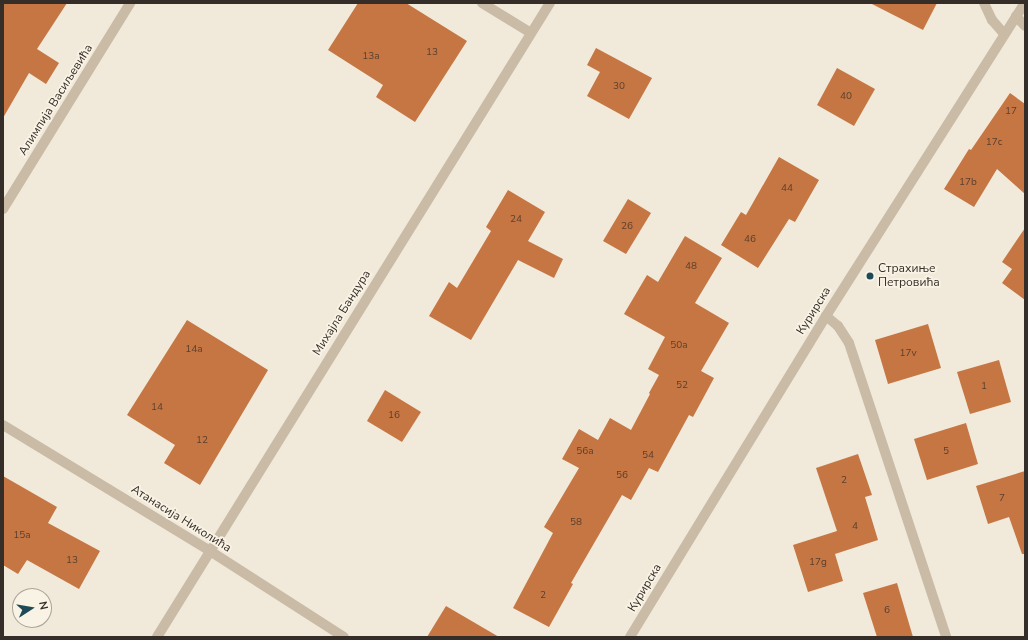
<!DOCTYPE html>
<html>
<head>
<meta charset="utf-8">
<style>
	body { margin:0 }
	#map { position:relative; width:1028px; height:640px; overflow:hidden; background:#f1e9d9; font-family:"Nunito Sans",sans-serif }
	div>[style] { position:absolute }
	.building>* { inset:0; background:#c57643 }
	.minor>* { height:10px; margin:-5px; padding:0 5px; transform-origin:5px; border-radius:5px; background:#c9bba5 }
	.dots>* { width:11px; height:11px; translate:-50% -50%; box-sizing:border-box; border:2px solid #f9f3e5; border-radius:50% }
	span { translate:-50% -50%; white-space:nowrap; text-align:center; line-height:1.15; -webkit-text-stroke:3.5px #f9f3e5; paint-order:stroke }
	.number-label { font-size:10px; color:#593f2e }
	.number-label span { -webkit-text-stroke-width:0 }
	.street-label { font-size:12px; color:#352d27 }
	.poi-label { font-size:12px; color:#352d27 }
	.left { translate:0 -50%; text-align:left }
	.frame { position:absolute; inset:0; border:4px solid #352d27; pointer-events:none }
	.north { position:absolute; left:12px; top:588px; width:40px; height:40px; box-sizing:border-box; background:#f9f3e5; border:1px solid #aba499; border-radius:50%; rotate:78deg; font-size:11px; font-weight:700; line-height:16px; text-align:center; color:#352d27 }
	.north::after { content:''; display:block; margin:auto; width:14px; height:18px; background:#1d4a56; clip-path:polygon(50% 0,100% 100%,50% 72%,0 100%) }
</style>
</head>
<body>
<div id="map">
	<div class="building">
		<div style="clip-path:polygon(3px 3px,67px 3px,37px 49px,59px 63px,46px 84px,29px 73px,3px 118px)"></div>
		<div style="clip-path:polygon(358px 3px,406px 3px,467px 41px,415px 122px,376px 97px,383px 85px,328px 50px)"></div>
		<div style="clip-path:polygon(870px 3px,937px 3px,923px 30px)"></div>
		<div style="clip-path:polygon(596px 48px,652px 78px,629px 119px,587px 96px,600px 72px,587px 65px)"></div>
		<div style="clip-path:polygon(837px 68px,875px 89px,854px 126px,817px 105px)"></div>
		<div style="clip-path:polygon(1010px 93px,1025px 104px,1025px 194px,997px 169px,974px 207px,944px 189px,969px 149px,971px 150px)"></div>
		<div style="clip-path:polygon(779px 157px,819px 180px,795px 222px,789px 219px,758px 268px,721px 245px,741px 212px,746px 215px)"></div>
		<div style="clip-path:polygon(508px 190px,545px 212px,528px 241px,563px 259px,554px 278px,518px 260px,471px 340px,429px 316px,449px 282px,457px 288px,491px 231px,486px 227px)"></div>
		<div style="clip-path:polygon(628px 199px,651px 213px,626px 254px,603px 241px)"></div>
		<div style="clip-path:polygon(1025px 228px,1025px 300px,1002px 283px,1012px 269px,1002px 262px)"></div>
		<div style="clip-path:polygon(685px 236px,722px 258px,695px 303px,729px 323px,701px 371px,714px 378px,693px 417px,689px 415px,658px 472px,649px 468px,631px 500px,622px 495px,571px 583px,573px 584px,549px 627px,513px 608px,553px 533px,544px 527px,579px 468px,562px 459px,579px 429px,598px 440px,610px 418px,631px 430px,650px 394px,649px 393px,659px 375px,648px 369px,665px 337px,624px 314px,647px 275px,658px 282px)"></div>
		<div style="clip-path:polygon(187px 320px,268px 370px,200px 485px,164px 463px,175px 445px,127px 415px)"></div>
		<div style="clip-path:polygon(928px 324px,941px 368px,888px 384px,875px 340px)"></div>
		<div style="clip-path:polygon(999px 360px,1011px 402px,970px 414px,957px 372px)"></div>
		<div style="clip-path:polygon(385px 390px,421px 412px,402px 442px,367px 421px)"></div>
		<div style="clip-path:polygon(966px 423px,978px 464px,927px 480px,914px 439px)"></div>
		<div style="clip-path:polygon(858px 454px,872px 495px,865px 497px,878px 540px,835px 554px,843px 581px,808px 592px,793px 545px,837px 531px,816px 468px)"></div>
		<div style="clip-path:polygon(1025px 471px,1025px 554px,1022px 554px,1009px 517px,988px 524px,976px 486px)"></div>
		<div style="clip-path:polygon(3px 476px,57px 507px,48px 523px,100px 551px,79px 589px,27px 560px,18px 574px,3px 565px)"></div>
		<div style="clip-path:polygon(897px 583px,913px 637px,877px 637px,863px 593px)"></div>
		<div style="clip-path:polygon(446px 606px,499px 637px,427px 637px)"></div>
	</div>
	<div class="minor">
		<div style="left:482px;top:3px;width:57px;rotate:31.5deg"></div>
		<div style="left:984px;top:3px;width:19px;rotate:65deg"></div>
		<div style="left:992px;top:20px;width:18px;rotate:49deg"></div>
		<div style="left:1016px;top:16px;width:13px;rotate:48deg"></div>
		<div style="left:3px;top:209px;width:242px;rotate:-58.3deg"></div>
		<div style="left:826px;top:316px;width:16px;rotate:40deg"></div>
		<div style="left:838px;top:326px;width:20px;rotate:57deg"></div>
		<div style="left:849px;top:343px;width:310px;rotate:71.7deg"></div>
		<div style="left:3px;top:425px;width:242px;rotate:31.3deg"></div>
		<div style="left:210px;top:551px;width:159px;rotate:32.7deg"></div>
		<div style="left:157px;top:637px;width:746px;rotate:-58.21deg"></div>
		<div style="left:630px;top:637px;width:376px;rotate:-58.6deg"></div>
		<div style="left:826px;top:316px;width:371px;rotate:-57.6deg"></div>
	</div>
	<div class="dots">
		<div style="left:870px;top:276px;background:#1d4a56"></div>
	</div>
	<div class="number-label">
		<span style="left:432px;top:53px">13</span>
		<span style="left:371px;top:57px">13a</span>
		<span style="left:619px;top:87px">30</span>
		<span style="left:846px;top:97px">40</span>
		<span style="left:1011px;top:112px">17</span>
		<span style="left:994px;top:143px">17c</span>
		<span style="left:968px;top:183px">17b</span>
		<span style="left:787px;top:189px">44</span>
		<span style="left:516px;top:220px">24</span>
		<span style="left:627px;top:227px">26</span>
		<span style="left:750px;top:240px">46</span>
		<span style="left:691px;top:267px">48</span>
		<span style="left:679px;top:346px">50a</span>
		<span style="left:194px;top:350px">14a</span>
		<span style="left:908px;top:354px">17v</span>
		<span style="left:682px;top:386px">52</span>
		<span style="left:984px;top:387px">1</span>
		<span style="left:157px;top:408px">14</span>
		<span style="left:394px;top:416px">16</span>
		<span style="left:202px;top:441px">12</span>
		<span style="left:585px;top:452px">56a</span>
		<span style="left:946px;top:452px">5</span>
		<span style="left:648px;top:456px">54</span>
		<span style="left:622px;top:476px">56</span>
		<span style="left:844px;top:481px">2</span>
		<span style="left:1002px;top:499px">7</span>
		<span style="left:576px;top:523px">58</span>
		<span style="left:855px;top:527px">4</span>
		<span style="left:22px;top:536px">15a</span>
		<span style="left:72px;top:561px">13</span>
		<span style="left:818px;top:563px">17g</span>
		<span style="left:543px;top:596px">2</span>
		<span style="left:887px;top:611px">6</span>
	</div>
	<div class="street-label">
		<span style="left:56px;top:100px;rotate:-58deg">Алимпија Васиљевића</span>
		<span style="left:814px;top:311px;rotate:-58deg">Курирска</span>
		<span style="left:342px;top:313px;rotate:-58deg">Михајла Бандура</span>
		<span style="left:181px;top:519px;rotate:32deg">Атанасија Николића</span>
		<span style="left:645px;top:588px;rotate:-59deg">Курирска</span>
	</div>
	<div class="poi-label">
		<span class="left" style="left:878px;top:276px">Страхиње<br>Петровића</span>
	</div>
	<div class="frame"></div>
	<div class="north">N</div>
</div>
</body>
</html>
